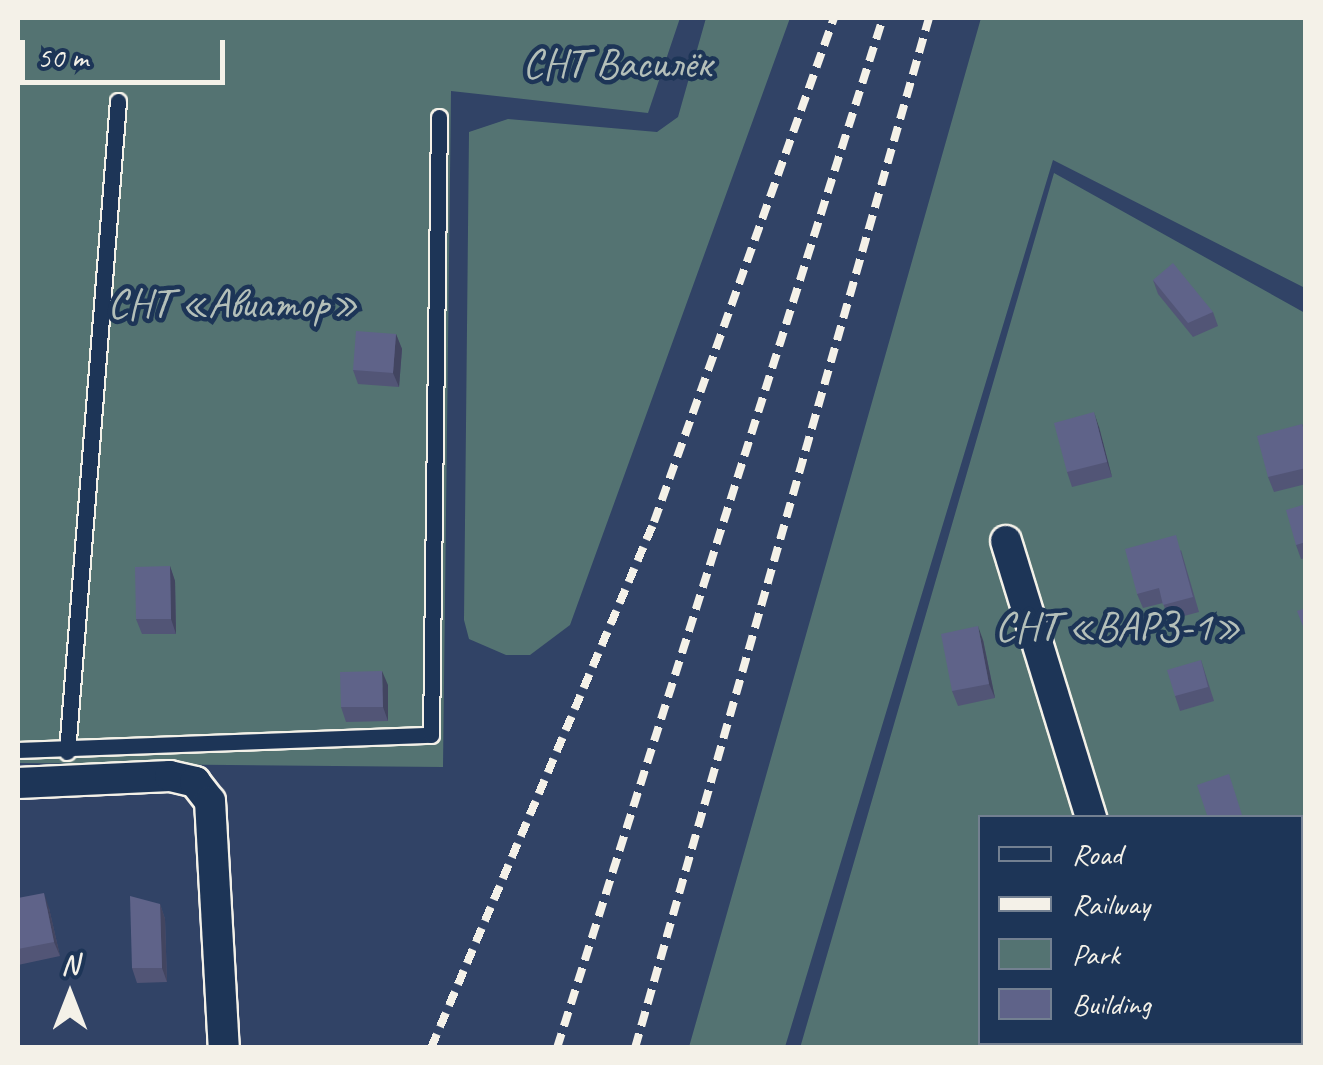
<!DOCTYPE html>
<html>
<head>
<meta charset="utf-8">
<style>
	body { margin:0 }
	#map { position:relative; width:1323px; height:1065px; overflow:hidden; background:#314366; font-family:Caveat,sans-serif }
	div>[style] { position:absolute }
	.green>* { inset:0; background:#547372 }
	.roads { filter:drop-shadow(2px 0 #f4f1e8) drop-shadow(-2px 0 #f4f1e8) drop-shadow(0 2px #f4f1e8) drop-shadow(0 -2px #f4f1e8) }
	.service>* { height:15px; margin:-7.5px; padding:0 7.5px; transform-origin:7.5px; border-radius:7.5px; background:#1d3557 }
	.minor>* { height:30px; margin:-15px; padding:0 15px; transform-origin:15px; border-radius:15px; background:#1d3557 }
	.rail>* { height:8px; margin-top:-4px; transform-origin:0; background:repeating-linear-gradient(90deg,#f4f1e8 0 15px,transparent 0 23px) }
	.wall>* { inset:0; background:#525576 }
	.shaded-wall>* { inset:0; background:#424560 }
	.building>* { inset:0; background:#5f6389 }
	span { translate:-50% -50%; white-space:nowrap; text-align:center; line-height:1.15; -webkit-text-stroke:9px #1d3557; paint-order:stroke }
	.park-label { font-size:42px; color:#b4bfb9 }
	.frame { position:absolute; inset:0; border:20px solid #f4f1e8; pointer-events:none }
	.legend { position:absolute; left:978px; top:815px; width:325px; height:230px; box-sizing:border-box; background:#1d3557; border:2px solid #738091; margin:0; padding:12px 18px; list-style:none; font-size:30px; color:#f4f1e8 }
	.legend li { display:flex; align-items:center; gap:20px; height:50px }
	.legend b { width:50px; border:2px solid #738091 }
	.north { position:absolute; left:20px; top:945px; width:100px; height:100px; -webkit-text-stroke:8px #1d3557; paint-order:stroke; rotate:0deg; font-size:28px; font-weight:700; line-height:40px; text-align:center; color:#f4f1e8 }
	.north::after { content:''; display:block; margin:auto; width:35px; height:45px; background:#f4f1e8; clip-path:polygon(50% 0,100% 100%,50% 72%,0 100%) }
	.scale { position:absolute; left:20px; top:40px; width:205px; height:45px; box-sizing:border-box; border:5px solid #f4f1e8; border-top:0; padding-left:12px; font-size:30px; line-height:35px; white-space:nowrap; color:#f4f1e8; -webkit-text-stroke:8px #1d3557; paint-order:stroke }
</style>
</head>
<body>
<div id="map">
	<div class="green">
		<div style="clip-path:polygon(18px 18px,680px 18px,648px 113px,451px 91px,443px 767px,18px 763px)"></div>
		<div style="clip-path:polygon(706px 18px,790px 18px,570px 625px,530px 655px,506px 655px,469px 639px,464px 620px,469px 132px,508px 119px,657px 132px,678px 117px)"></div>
		<div style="clip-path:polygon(981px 18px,1305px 18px,1305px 288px,1053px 160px,785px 1047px,689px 1047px)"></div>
		<div style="clip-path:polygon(1054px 173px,1305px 313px,1305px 984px,1300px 818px,981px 818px,981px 1042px,1127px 1043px,800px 1048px)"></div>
		<div style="clip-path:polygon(1305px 997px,1305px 1047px,1152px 1047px,1300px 1042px)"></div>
	</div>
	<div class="roads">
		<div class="service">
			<div style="left:18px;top:750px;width:413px;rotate:-2.1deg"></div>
			<div style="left:431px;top:735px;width:618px;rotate:-89.26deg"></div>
			<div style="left:67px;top:752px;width:653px;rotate:-85.52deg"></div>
		</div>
		<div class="minor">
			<div style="left:1006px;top:541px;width:290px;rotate:72.9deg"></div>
			<div style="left:18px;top:783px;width:152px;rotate:-2.6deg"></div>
			<div style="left:170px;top:776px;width:26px;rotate:13deg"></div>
			<div style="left:195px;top:782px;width:24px;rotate:52deg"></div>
			<div style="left:210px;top:801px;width:247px;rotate:86.8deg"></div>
			<div style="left:1300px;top:963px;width:6px;rotate:-18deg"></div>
			<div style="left:1043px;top:1048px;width:16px;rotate:-22deg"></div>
		</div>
	</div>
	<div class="rail">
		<div style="left:431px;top:1048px;width:571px;rotate:-67.03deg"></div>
		<div style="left:654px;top:522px;width:535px;rotate:-70.35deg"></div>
		<div style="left:557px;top:1048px;width:1080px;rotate:-72.44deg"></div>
		<div style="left:635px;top:1048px;width:1071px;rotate:-74.07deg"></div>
	</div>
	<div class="wall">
		<div style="clip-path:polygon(1153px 280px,1213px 312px,1218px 326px,1193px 337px,1158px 294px)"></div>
		<div style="clip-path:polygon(396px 334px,402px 349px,399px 387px,358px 384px,353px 370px)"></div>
		<div style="clip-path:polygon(1302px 424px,1306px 433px,1306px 484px,1274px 492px,1268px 477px)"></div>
		<div style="clip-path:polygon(1099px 427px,1112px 477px,1072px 487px,1067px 472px)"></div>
		<div style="clip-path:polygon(1306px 504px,1306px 558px,1301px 559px,1296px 545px)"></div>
		<div style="clip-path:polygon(1181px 550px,1199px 612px,1169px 620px,1163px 603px,1143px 608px,1137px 594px)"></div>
		<div style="clip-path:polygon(170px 566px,175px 581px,176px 634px,142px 634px,136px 619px)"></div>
		<div style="clip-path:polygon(983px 640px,995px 698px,958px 706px,952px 691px)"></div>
		<div style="clip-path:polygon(1201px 660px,1214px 701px,1180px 711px,1175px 696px)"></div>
		<div style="clip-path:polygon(388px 685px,388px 721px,346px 722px,341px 707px)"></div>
		<div style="clip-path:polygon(18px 898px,49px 908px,60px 956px,18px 965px)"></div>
		<div style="clip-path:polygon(160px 904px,165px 919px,167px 982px,137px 983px,132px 968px)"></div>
	</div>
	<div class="shaded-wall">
		<div style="clip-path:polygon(396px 334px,402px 349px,399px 387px,393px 373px)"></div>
		<div style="clip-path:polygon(1094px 412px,1099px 427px,1112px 477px,1107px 462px)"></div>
		<div style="clip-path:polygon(170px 566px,175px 581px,176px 634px,171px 619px)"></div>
		<div style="clip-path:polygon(978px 626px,983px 640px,995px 698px,989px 684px)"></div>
		<div style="clip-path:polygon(382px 671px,388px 685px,388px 721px,383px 707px)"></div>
		<div style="clip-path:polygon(44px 893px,49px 908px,60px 956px,54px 942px)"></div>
		<div style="clip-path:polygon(160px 904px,165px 919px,167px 982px,162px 968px)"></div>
	</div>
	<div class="building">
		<div style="clip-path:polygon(1173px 263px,1213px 312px,1188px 323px,1153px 280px)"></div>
		<div style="clip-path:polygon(356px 331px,396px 334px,393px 373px,353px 370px)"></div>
		<div style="clip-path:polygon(1094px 412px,1107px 462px,1067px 472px,1054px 423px)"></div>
		<div style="clip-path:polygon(1302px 424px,1306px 436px,1306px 468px,1268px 477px,1257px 436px)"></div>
		<div style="clip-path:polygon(1306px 504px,1306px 542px,1296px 545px,1286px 510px)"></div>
		<div style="clip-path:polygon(1176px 535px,1193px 597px,1163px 605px,1159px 588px,1137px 594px,1125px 549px)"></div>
		<div style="clip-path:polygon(170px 566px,171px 619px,136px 619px,135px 567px)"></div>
		<div style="clip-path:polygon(1306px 608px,1306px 634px,1297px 611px)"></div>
		<div style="clip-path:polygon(978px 626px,989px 684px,952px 691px,941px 634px)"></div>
		<div style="clip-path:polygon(1201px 660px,1208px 687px,1175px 696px,1167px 670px)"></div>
		<div style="clip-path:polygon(382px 671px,383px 707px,341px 707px,340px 672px)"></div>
		<div style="clip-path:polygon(1229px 774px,1243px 818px,1208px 818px,1197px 785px)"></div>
		<div style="clip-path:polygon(44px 893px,54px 942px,18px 949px,18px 898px)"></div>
		<div style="clip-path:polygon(130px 896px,160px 904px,162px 968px,132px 968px)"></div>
	</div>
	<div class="park-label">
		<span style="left:617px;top:64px">СНТ Василёк</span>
		<span style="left:233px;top:304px">СНТ «Авиатор»</span>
		<span style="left:1118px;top:627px">СНТ «ВАРЗ-1»</span>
	</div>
	<div class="frame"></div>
	<ul class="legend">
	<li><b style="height:12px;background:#1d3557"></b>Road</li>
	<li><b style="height:12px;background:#f4f1e8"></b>Railway</li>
	<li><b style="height:28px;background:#547372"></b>Park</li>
	<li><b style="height:28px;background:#5f6389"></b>Building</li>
	</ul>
	<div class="north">N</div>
	<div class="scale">50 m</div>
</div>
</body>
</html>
